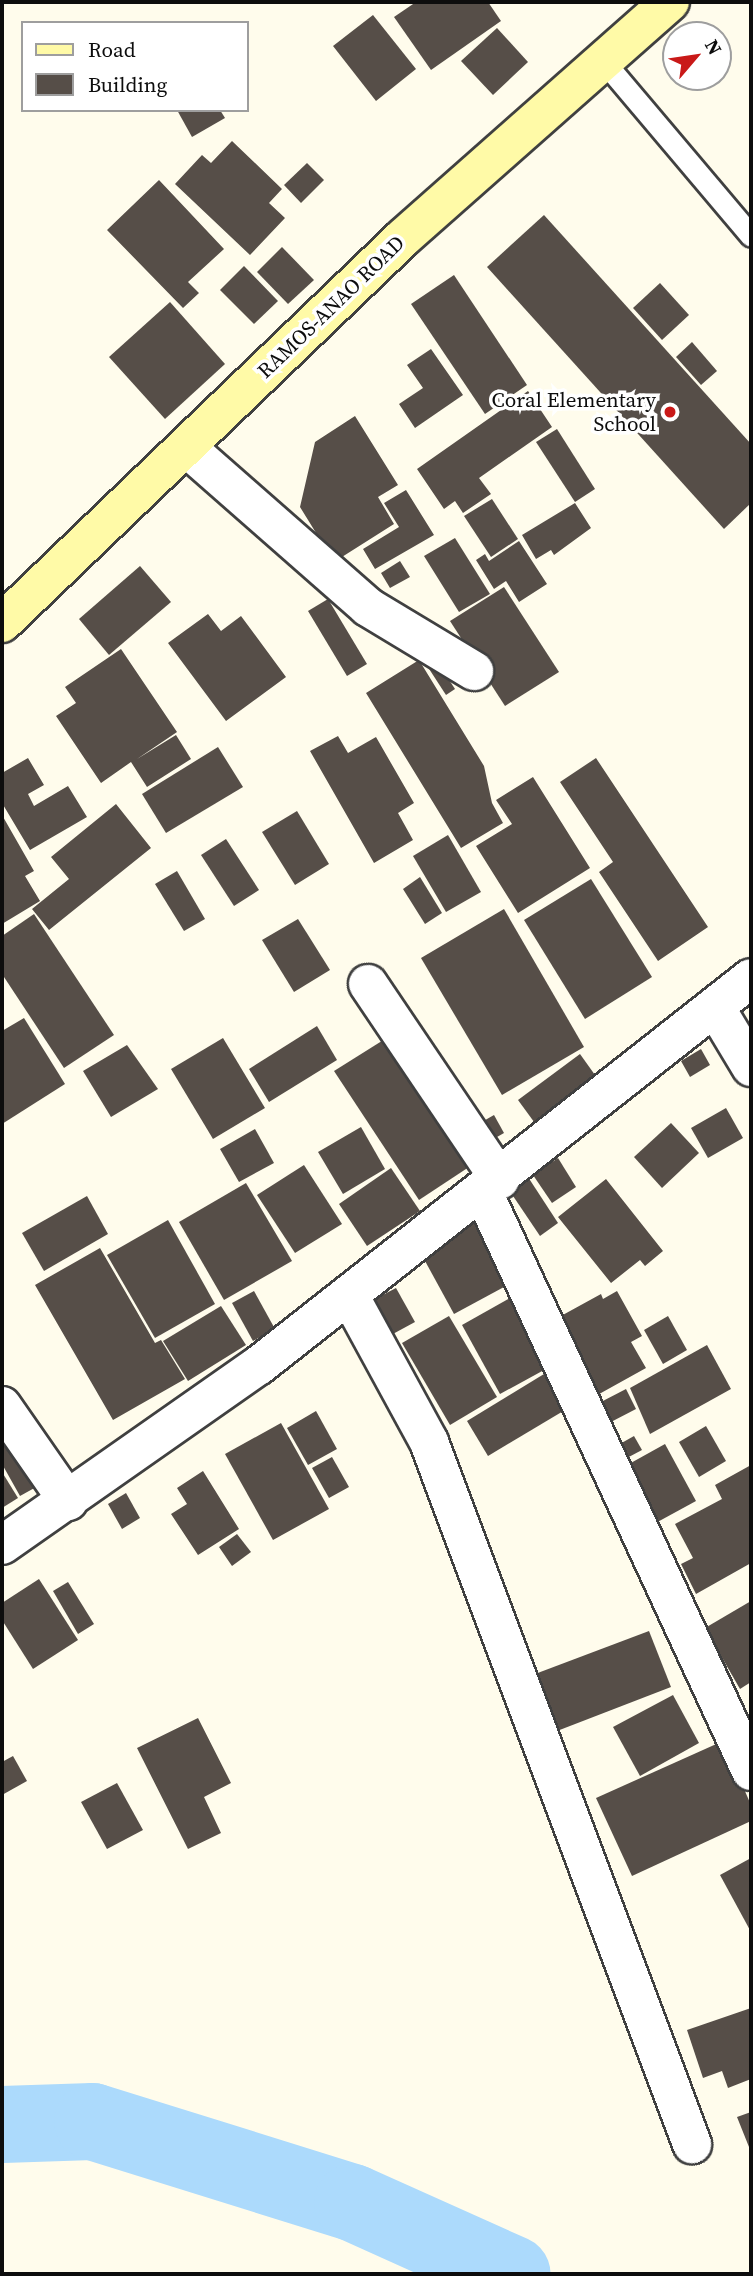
<!DOCTYPE html>
<html>
<head>
<meta charset="utf-8">
<style>
	body { margin:0 }
	#map { position:relative; width:753px; height:2276px; overflow:hidden; background:#fffcec; font-family:"Source Serif 4",serif }
	div>[style] { position:absolute }
	.river>* { height:77px; margin:-38.5px; padding:0 38.5px; transform-origin:38.5px; border-radius:38.5px; background:#acdafc }
	.building>* { inset:0; background:#564e48 }
	.roads { filter:drop-shadow(2px 0 #404040) drop-shadow(-2px 0 #404040) drop-shadow(0 2px #404040) drop-shadow(0 -2px #404040) }
	.service>* { height:21px; margin:-10.5px; padding:0 10.5px; transform-origin:10.5px; border-radius:10.5px; background:#fff }
	.minor>* { height:38px; margin:-19px; padding:0 19px; transform-origin:19px; border-radius:19px; background:#fff }
	.secondary>* { height:38px; margin:-19px; padding:0 19px; transform-origin:19px; border-radius:19px; background:#fffaa7 }
	.dots>* { width:19px; height:19px; translate:-50% -50%; box-sizing:border-box; border:4px solid #fff; border-radius:50% }
	span { translate:-50% -50%; white-space:nowrap; text-align:center; line-height:1.15; -webkit-text-stroke:7px #fff; paint-order:stroke }
	.street-label { font-size:21px; color:#0d0d0d }
	.poi-label { font-size:21px; color:#0d0d0d }
	.right { translate:-100% -50%; text-align:right }
	.frame { position:absolute; inset:0; border:4px solid #0d0d0d; pointer-events:none }
	.legend { position:absolute; left:21px; top:21px; width:228px; height:91px; box-sizing:border-box; background:#fff; border:2px solid #9e9e9e; margin:0; padding:9px 12px; list-style:none; font-size:21px; color:#0d0d0d }
	.legend li { display:flex; align-items:center; gap:14px; height:35px }
	.legend b { width:35px; border:2px solid #9e9e9e }
	.north { position:absolute; left:662px; top:21px; width:70px; height:70px; box-sizing:border-box; background:#fff; border:2px solid #9e9e9e; border-radius:50%; rotate:61deg; font-size:19px; font-weight:700; line-height:28px; text-align:center; color:#0d0d0d }
	.north::after { content:''; display:block; margin:auto; width:24px; height:32px; background:#c91918; clip-path:polygon(50% 0,100% 100%,50% 72%,0 100%) }
</style>
</head>
<body>
<div id="map">
	<div class="river">
		<div style="left:2px;top:2124px;width:90px;rotate:-1.9deg"></div>
		<div style="left:92px;top:2121px;width:272px;rotate:17.3deg"></div>
		<div style="left:352px;top:2202px;width:175px;rotate:24.2deg"></div>
	</div>
	<div class="building">
		<div style="clip-path:polygon(416px 2px,488px 2px,501px 21px,431px 70px,394px 17px)"></div>
		<div style="clip-path:polygon(373px 15px,416px 69px,376px 101px,333px 46px)"></div>
		<div style="clip-path:polygon(497px 28px,528px 62px,493px 95px,461px 61px)"></div>
		<div style="clip-path:polygon(177px 110px,220px 110px,225px 118px,192px 137px)"></div>
		<div style="clip-path:polygon(232px 141px,282px 189px,269px 203px,285px 218px,250px 255px,175px 184px,202px 155px,211px 163px)"></div>
		<div style="clip-path:polygon(307px 163px,324px 180px,301px 203px,284px 185px)"></div>
		<div style="clip-path:polygon(159px 180px,224px 249px,188px 282px,199px 293px,183px 308px,107px 230px)"></div>
		<div style="clip-path:polygon(544px 215px,751px 444px,751px 503px,724px 529px,487px 267px)"></div>
		<div style="clip-path:polygon(282px 247px,314px 280px,288px 304px,257px 272px)"></div>
		<div style="clip-path:polygon(244px 266px,278px 301px,254px 324px,220px 290px)"></div>
		<div style="clip-path:polygon(454px 275px,527px 385px,485px 414px,411px 304px)"></div>
		<div style="clip-path:polygon(660px 283px,689px 315px,662px 340px,633px 308px)"></div>
		<div style="clip-path:polygon(170px 302px,225px 364px,165px 419px,109px 357px)"></div>
		<div style="clip-path:polygon(692px 342px,717px 371px,701px 385px,676px 357px)"></div>
		<div style="clip-path:polygon(431px 349px,463px 395px,415px 428px,399px 404px,423px 388px,407px 365px)"></div>
		<div style="clip-path:polygon(528px 391px,552px 427px,479px 478px,491px 494px,463px 513px,455px 501px,444px 509px,417px 469px)"></div>
		<div style="clip-path:polygon(355px 416px,398px 485px,378px 497px,394px 524px,334px 562px,300px 507px,315px 442px)"></div>
		<div style="clip-path:polygon(557px 429px,595px 489px,575px 502px,536px 442px)"></div>
		<div style="clip-path:polygon(406px 490px,434px 535px,375px 569px,363px 549px,399px 527px,384px 503px)"></div>
		<div style="clip-path:polygon(492px 499px,518px 539px,491px 557px,464px 516px)"></div>
		<div style="clip-path:polygon(575px 503px,591px 528px,554px 555px,551px 550px,536px 559px,522px 535px)"></div>
		<div style="clip-path:polygon(455px 538px,490px 594px,459px 612px,424px 556px)"></div>
		<div style="clip-path:polygon(519px 541px,547px 584px,519px 602px,506px 581px,494px 589px,476px 560px,485px 554px,489px 561px)"></div>
		<div style="clip-path:polygon(400px 561px,410px 577px,390px 588px,381px 573px)"></div>
		<div style="clip-path:polygon(140px 566px,171px 602px,109px 655px,79px 619px)"></div>
		<div style="clip-path:polygon(504px 587px,559px 672px,505px 706px,450px 621px)"></div>
		<div style="clip-path:polygon(328px 599px,367px 664px,347px 676px,308px 611px)"></div>
		<div style="clip-path:polygon(208px 614px,221px 631px,241px 616px,286px 677px,226px 721px,168px 643px)"></div>
		<div style="clip-path:polygon(121px 649px,177px 732px,137px 759px,176px 735px,191px 759px,147px 787px,131px 762px,101px 783px,56px 716px,76px 703px,65px 687px)"></div>
		<div style="clip-path:polygon(431px 652px,455px 689px,446px 695px,422px 658px)"></div>
		<div style="clip-path:polygon(419px 660px,484px 766px,492px 803px,503px 823px,461px 848px,366px 693px)"></div>
		<div style="clip-path:polygon(338px 736px,348px 753px,376px 737px,414px 803px,398px 813px,413px 840px,374px 863px,310px 751px)"></div>
		<div style="clip-path:polygon(218px 747px,243px 787px,166px 833px,142px 794px)"></div>
		<div style="clip-path:polygon(28px 758px,44px 785px,28px 794px,34px 806px,68px 786px,87px 817px,30px 850px,2px 803px,2px 773px)"></div>
		<div style="clip-path:polygon(596px 758px,708px 927px,658px 961px,599px 872px,613px 862px,560px 782px)"></div>
		<div style="clip-path:polygon(533px 777px,590px 868px,518px 913px,476px 846px,512px 824px,496px 800px)"></div>
		<div style="clip-path:polygon(116px 804px,151px 848px,49px 930px,32px 909px,69px 879px,51px 857px)"></div>
		<div style="clip-path:polygon(297px 811px,329px 864px,295px 885px,262px 832px)"></div>
		<div style="clip-path:polygon(2px 815px,34px 871px,25px 876px,40px 901px,2px 924px)"></div>
		<div style="clip-path:polygon(448px 835px,481px 892px,446px 912px,413px 856px)"></div>
		<div style="clip-path:polygon(226px 839px,259px 890px,234px 906px,201px 855px)"></div>
		<div style="clip-path:polygon(177px 871px,205px 919px,184px 931px,155px 884px)"></div>
		<div style="clip-path:polygon(420px 877px,442px 913px,425px 924px,403px 889px)"></div>
		<div style="clip-path:polygon(591px 879px,652px 977px,585px 1019px,524px 920px)"></div>
		<div style="clip-path:polygon(504px 909px,584px 1047px,502px 1095px,421px 958px)"></div>
		<div style="clip-path:polygon(34px 914px,114px 1035px,64px 1068px,2px 974px,2px 936px)"></div>
		<div style="clip-path:polygon(298px 919px,330px 970px,294px 992px,262px 940px)"></div>
		<div style="clip-path:polygon(24px 1018px,65px 1084px,2px 1124px,2px 1031px)"></div>
		<div style="clip-path:polygon(317px 1026px,337px 1060px,269px 1102px,249px 1069px)"></div>
		<div style="clip-path:polygon(223px 1038px,265px 1108px,213px 1139px,171px 1069px)"></div>
		<div style="clip-path:polygon(385px 1039px,469px 1167px,419px 1200px,334px 1071px)"></div>
		<div style="clip-path:polygon(127px 1045px,158px 1089px,111px 1117px,83px 1071px)"></div>
		<div style="clip-path:polygon(701px 1049px,710px 1065px,690px 1077px,681px 1061px)"></div>
		<div style="clip-path:polygon(580px 1054px,600px 1082px,537px 1126px,518px 1100px)"></div>
		<div style="clip-path:polygon(726px 1108px,743px 1138px,708px 1158px,691px 1128px)"></div>
		<div style="clip-path:polygon(494px 1115px,504px 1133px,490px 1141px,480px 1123px)"></div>
		<div style="clip-path:polygon(671px 1123px,699px 1153px,662px 1188px,634px 1157px)"></div>
		<div style="clip-path:polygon(361px 1127px,385px 1169px,343px 1194px,318px 1152px)"></div>
		<div style="clip-path:polygon(255px 1129px,274px 1163px,239px 1182px,220px 1149px)"></div>
		<div style="clip-path:polygon(558px 1158px,576px 1187px,552px 1203px,533px 1175px)"></div>
		<div style="clip-path:polygon(304px 1165px,342px 1224px,295px 1253px,257px 1195px)"></div>
		<div style="clip-path:polygon(391px 1168px,420px 1211px,367px 1246px,339px 1204px)"></div>
		<div style="clip-path:polygon(528px 1177px,558px 1223px,540px 1236px,509px 1190px)"></div>
		<div style="clip-path:polygon(606px 1179px,663px 1251px,645px 1266px,640px 1260px,611px 1283px,558px 1217px)"></div>
		<div style="clip-path:polygon(246px 1183px,292px 1261px,224px 1300px,179px 1222px)"></div>
		<div style="clip-path:polygon(87px 1196px,108px 1234px,44px 1271px,22px 1233px)"></div>
		<div style="clip-path:polygon(477px 1218px,513px 1282px,454px 1314px,419px 1250px)"></div>
		<div style="clip-path:polygon(168px 1220px,215px 1304px,155px 1338px,107px 1255px)"></div>
		<div style="clip-path:polygon(100px 1248px,155px 1343px,161px 1340px,185px 1379px,113px 1420px,35px 1285px)"></div>
		<div style="clip-path:polygon(396px 1288px,415px 1322px,391px 1335px,373px 1300px)"></div>
		<div style="clip-path:polygon(254px 1291px,275px 1329px,253px 1341px,232px 1303px)"></div>
		<div style="clip-path:polygon(617px 1291px,642px 1336px,631px 1342px,646px 1368px,592px 1398px,550px 1322px,601px 1294px,603px 1299px)"></div>
		<div style="clip-path:polygon(517px 1294px,555px 1364px,500px 1394px,462px 1325px)"></div>
		<div style="clip-path:polygon(221px 1306px,246px 1345px,188px 1381px,163px 1341px)"></div>
		<div style="clip-path:polygon(449px 1316px,497px 1397px,450px 1425px,402px 1343px)"></div>
		<div style="clip-path:polygon(668px 1316px,687px 1350px,663px 1364px,644px 1330px)"></div>
		<div style="clip-path:polygon(707px 1345px,731px 1389px,650px 1434px,630px 1388px)"></div>
		<div style="clip-path:polygon(544px 1374px,565px 1410px,488px 1456px,467px 1421px)"></div>
		<div style="clip-path:polygon(626px 1389px,636px 1409px,609px 1423px,599px 1403px)"></div>
		<div style="clip-path:polygon(316px 1411px,337px 1449px,308px 1465px,287px 1428px)"></div>
		<div style="clip-path:polygon(281px 1423px,329px 1509px,273px 1540px,225px 1454px)"></div>
		<div style="clip-path:polygon(706px 1426px,726px 1461px,699px 1477px,679px 1442px)"></div>
		<div style="clip-path:polygon(634px 1436px,642px 1450px,625px 1459px,618px 1445px)"></div>
		<div style="clip-path:polygon(2px 1439px,38px 1486px,20px 1496px,2px 1464px)"></div>
		<div style="clip-path:polygon(665px 1444px,696px 1501px,652px 1525px,620px 1469px)"></div>
		<div style="clip-path:polygon(332px 1457px,349px 1487px,329px 1498px,312px 1468px)"></div>
		<div style="clip-path:polygon(751px 1465px,751px 1563px,696px 1594px,681px 1564px,693px 1558px,675px 1524px,722px 1499px,715px 1485px)"></div>
		<div style="clip-path:polygon(203px 1471px,239px 1529px,198px 1555px,171px 1514px,187px 1504px,177px 1488px)"></div>
		<div style="clip-path:polygon(2px 1472px,18px 1498px,2px 1508px)"></div>
		<div style="clip-path:polygon(126px 1493px,140px 1518px,122px 1529px,108px 1504px)"></div>
		<div style="clip-path:polygon(237px 1534px,251px 1552px,232px 1566px,219px 1547px)"></div>
		<div style="clip-path:polygon(39px 1579px,78px 1640px,33px 1669px,2px 1620px,2px 1603px)"></div>
		<div style="clip-path:polygon(68px 1582px,94px 1624px,78px 1634px,53px 1591px)"></div>
		<div style="clip-path:polygon(751px 1601px,751px 1682px,740px 1689px,705px 1628px)"></div>
		<div style="clip-path:polygon(649px 1631px,671px 1687px,557px 1731px,535px 1674px)"></div>
		<div style="clip-path:polygon(673px 1695px,699px 1743px,640px 1776px,613px 1727px)"></div>
		<div style="clip-path:polygon(198px 1718px,231px 1783px,204px 1797px,221px 1833px,188px 1849px,137px 1748px)"></div>
		<div style="clip-path:polygon(723px 1741px,751px 1805px,751px 1821px,632px 1876px,596px 1798px)"></div>
		<div style="clip-path:polygon(13px 1756px,27px 1781px,2px 1795px,2px 1762px)"></div>
		<div style="clip-path:polygon(117px 1783px,143px 1830px,107px 1849px,81px 1802px)"></div>
		<div style="clip-path:polygon(751px 1858px,751px 1932px,720px 1875px)"></div>
		<div style="clip-path:polygon(751px 2008px,751px 2079px,728px 2088px,722px 2071px,703px 2078px,687px 2030px)"></div>
		<div style="clip-path:polygon(751px 2112px,751px 2152px,737px 2117px)"></div>
	</div>
	<div class="roads">
		<div class="service">
			<div style="left:605px;top:63px;width:226px;rotate:49.8deg"></div>
		</div>
		<div class="minor">
			<div style="left:186px;top:447px;width:242px;rotate:41.3deg"></div>
			<div style="left:368px;top:607px;width:124px;rotate:31.1deg"></div>
			<div style="left:368px;top:984px;width:236px;rotate:56deg"></div>
			<div style="left:715px;top:1007px;width:70px;rotate:59deg"></div>
			<div style="left:483px;top:1192px;width:638px;rotate:65.16deg"></div>
			<div style="left:349px;top:1295px;width:167px;rotate:61.4deg"></div>
			<div style="left:429px;top:1442px;width:750px;rotate:69.46deg"></div>
			<div style="left:2px;top:1406px;width:116px;rotate:55.2deg"></div>
			<div style="left:2px;top:1545px;width:312px;rotate:-35deg"></div>
			<div style="left:258px;top:1366px;width:627px;rotate:-38.2deg"></div>
		</div>
		<div class="secondary">
			<div style="left:2px;top:623px;width:557px;rotate:-43.84deg"></div>
			<div style="left:404px;top:237px;width:355px;rotate:-41.5deg"></div>
		</div>
	</div>
	<div class="dots">
		<div style="left:670px;top:412px;background:#c91918"></div>
	</div>
	<div class="street-label">
		<span style="left:331px;top:307px;rotate:-44deg">RAMOS-ANAO ROAD</span>
	</div>
	<div class="poi-label">
		<span class="right" style="left:656px;top:412px">Coral Elementary<br>School</span>
	</div>
	<div class="frame"></div>
	<ul class="legend">
	<li><b style="height:9px;background:#fffaa7"></b>Road</li>
	<li><b style="height:19px;background:#564e48"></b>Building</li>
	</ul>
	<div class="north">N</div>
</div>
</body>
</html>
